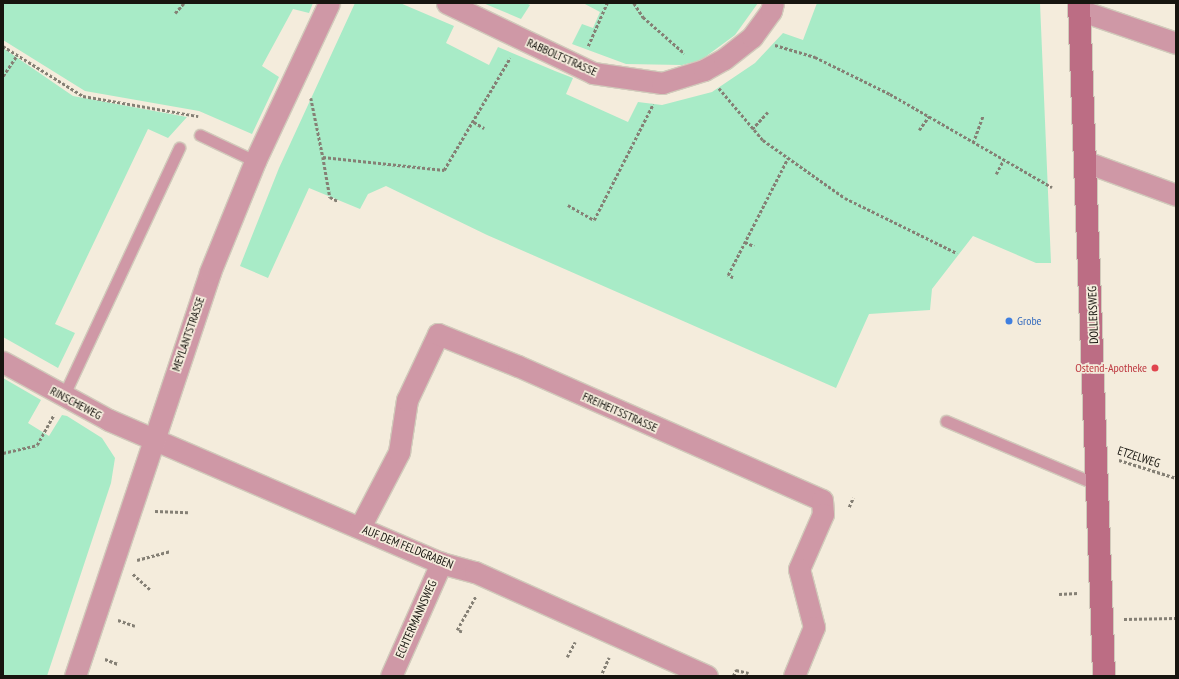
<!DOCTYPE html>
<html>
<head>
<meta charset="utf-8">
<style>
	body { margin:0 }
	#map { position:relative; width:1179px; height:679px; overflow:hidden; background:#f4ecdc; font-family:"PT Sans Narrow",sans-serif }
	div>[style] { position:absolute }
	.green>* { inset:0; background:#a8ebc7 }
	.path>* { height:2.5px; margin-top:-1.25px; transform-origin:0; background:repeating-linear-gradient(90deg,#858075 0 3px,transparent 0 5px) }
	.roads { filter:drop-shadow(1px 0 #d1cabb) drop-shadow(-1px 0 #d1cabb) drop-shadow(0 1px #d1cabb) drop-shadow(0 -1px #d1cabb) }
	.lane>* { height:11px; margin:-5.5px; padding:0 5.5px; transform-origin:5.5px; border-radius:5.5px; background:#cf98a6 }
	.street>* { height:21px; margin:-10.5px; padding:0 10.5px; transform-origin:10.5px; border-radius:10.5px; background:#cf98a6 }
	.secondary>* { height:22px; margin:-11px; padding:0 11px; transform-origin:11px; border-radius:11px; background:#bc6d84 }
	.dots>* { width:11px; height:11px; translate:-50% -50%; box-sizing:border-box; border:2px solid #f4ecdc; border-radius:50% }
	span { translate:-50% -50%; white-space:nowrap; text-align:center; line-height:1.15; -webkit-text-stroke:3.5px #f4ecdc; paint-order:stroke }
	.street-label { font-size:12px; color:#17150f }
	.shop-label { font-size:12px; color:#366cbe }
	.left { translate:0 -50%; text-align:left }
	.health-label { font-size:12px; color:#be3a42 }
	.right { translate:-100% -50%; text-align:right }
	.frame { position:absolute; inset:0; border:4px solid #17150f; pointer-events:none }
</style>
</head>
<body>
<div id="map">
	<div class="green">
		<div style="clip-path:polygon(3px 3px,313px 3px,309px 13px,293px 9px,262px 66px,279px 77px,252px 134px,199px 111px,85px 91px,3px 40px)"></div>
		<div style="clip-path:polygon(355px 3px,400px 3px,454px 26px,446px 43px,489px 65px,498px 47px,555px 71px,573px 78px,566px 94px,628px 122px,638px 102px,662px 105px,712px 92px,755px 63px,783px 33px,803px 40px,817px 3px,1040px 3px,1051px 263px,1036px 263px,973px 236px,932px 289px,930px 310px,869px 314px,836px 388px,487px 235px,386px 186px,368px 194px,360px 209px,309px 188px,268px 278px,240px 266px,279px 168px)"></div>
		<div style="clip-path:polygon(483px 3px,526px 3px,530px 5px,521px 19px)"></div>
		<div style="clip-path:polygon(583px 3px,758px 3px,735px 35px,701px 60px,682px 65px,626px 64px,572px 44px,582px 24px,593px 28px,600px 12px)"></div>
		<div style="clip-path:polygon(3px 48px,73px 96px,187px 117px,168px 138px,148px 129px,55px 324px,75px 333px,58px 368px,3px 337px)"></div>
		<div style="clip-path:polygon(3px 378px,41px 400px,28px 423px,49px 436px,62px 415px,67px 416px,102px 438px,115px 458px,111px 483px,47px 676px,3px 676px)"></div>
	</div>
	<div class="path">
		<div style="left:634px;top:3px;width:17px;rotate:57deg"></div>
		<div style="left:643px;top:17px;width:55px;rotate:41.3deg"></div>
		<div style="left:175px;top:13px;width:13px;rotate:-48deg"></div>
		<div style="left:775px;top:45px;width:42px;rotate:16.7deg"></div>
		<div style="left:815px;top:57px;width:84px;rotate:26.3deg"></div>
		<div style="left:890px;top:94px;width:187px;rotate:29.9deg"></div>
		<div style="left:3px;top:46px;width:94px;rotate:32deg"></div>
		<div style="left:83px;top:96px;width:117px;rotate:9.9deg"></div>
		<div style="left:588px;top:46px;width:47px;rotate:-66.2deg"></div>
		<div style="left:3px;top:76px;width:25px;rotate:-56deg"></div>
		<div style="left:719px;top:88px;width:68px;rotate:49.8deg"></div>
		<div style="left:763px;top:140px;width:100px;rotate:35.3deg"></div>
		<div style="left:845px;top:198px;width:125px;rotate:26.2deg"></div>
		<div style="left:311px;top:98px;width:60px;rotate:78.5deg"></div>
		<div style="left:323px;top:157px;width:122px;rotate:6.1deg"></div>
		<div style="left:444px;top:170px;width:130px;rotate:-59.5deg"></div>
		<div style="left:474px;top:122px;width:12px;rotate:31deg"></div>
		<div style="left:752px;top:129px;width:23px;rotate:-47deg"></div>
		<div style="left:919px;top:130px;width:17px;rotate:-54deg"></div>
		<div style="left:973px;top:143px;width:29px;rotate:-70deg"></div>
		<div style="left:323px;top:157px;width:41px;rotate:80.1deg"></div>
		<div style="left:330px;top:197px;width:9px;rotate:27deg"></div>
		<div style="left:996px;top:174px;width:15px;rotate:-62deg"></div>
		<div style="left:568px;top:205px;width:30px;rotate:30deg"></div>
		<div style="left:594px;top:220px;width:130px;rotate:-63deg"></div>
		<div style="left:745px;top:242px;width:10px;rotate:24deg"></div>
		<div style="left:733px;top:278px;width:6px;rotate:-149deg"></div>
		<div style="left:728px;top:275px;width:131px;rotate:-62.9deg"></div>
		<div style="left:3px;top:453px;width:35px;rotate:-13deg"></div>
		<div style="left:37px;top:445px;width:35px;rotate:-61deg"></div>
		<div style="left:1119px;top:460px;width:60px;rotate:17.5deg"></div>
		<div style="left:849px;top:507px;width:10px;rotate:-66deg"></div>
		<div style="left:155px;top:511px;width:33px;rotate:2deg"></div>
		<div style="left:137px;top:560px;width:34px;rotate:-15deg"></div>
		<div style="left:133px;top:574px;width:24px;rotate:42deg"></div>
		<div style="left:1059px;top:594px;width:19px;rotate:-3deg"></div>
		<div style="left:1124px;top:619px;width:52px;rotate:-1.1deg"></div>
		<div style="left:118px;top:620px;width:18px;rotate:19deg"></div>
		<div style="left:462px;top:632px;width:5px;rotate:-158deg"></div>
		<div style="left:457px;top:630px;width:38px;rotate:-61deg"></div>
		<div style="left:567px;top:657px;width:17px;rotate:-62deg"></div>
		<div style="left:105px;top:659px;width:14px;rotate:21deg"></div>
		<div style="left:602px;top:673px;width:17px;rotate:-66deg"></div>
		<div style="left:733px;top:676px;width:7px;rotate:-63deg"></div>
		<div style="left:736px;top:670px;width:13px;rotate:13deg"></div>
	</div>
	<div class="roads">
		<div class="lane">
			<div style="left:200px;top:135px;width:61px;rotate:25.3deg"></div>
			<div style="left:63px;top:397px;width:275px;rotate:-65deg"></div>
			<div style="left:946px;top:421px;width:165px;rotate:22.8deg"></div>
		</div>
		<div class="street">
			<div style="left:447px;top:3px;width:162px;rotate:25.6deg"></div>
			<div style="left:593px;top:73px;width:70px;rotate:8.2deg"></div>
			<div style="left:662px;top:83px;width:44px;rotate:-17.2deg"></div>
			<div style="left:704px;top:70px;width:23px;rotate:-29deg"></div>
			<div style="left:724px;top:59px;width:36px;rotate:-38deg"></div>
			<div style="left:752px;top:37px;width:32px;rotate:-54deg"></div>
			<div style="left:771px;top:11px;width:8px;rotate:-76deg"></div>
			<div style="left:1079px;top:10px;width:102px;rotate:18.8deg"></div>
			<div style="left:1086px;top:162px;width:96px;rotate:20.1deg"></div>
			<div style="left:3px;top:362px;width:121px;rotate:28.7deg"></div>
			<div style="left:109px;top:420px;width:361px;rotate:23.3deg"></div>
			<div style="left:441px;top:563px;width:35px;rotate:15deg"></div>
			<div style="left:475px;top:572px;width:254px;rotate:24.1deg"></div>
			<div style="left:360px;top:527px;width:85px;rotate:-62.5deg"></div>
			<div style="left:399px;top:452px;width:53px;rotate:-81.3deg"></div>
			<div style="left:407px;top:400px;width:73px;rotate:-64.8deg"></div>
			<div style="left:438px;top:334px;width:86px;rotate:21.8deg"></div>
			<div style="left:518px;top:366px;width:332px;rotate:23.8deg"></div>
			<div style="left:822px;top:500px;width:14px;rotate:86deg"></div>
			<div style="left:823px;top:514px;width:60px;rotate:113.6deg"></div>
			<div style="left:799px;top:569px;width:60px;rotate:75.5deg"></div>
			<div style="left:814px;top:627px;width:53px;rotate:112.2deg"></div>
			<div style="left:75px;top:676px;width:426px;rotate:-71.5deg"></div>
			<div style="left:210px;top:272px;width:120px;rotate:-67.9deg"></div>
			<div style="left:255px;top:161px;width:174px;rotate:-64.9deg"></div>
			<div style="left:391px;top:676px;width:124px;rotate:-66.1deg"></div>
		</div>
		<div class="secondary">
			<div style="left:1079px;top:3px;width:673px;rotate:87.87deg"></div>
		</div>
	</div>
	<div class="dots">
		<div style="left:1009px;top:321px;background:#3f7fe0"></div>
		<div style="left:1155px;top:368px;background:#e0444e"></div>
	</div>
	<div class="street-label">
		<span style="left:562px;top:57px;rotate:24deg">RABBOLTSTRASSE</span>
		<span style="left:1093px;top:315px;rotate:-92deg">DOLLERSWEG</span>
		<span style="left:188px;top:334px;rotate:-71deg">MEYLANTSTRASSE</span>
		<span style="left:76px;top:403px;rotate:28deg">RINSCHEWEG</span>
		<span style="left:620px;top:412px;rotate:24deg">FREIHEITSSTRASSE</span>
		<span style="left:1139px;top:457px;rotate:18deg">ETZELWEG</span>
		<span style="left:408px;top:547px;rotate:22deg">AUF DEM FELDGRABEN</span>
		<span style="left:416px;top:619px;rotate:-66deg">ECHTERMANNSWEG</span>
	</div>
	<div class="shop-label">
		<span class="left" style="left:1017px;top:321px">Grobe</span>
	</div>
	<div class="health-label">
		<span class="right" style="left:1147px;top:368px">Ostend-Apotheke</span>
	</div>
	<div class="frame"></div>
</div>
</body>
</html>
